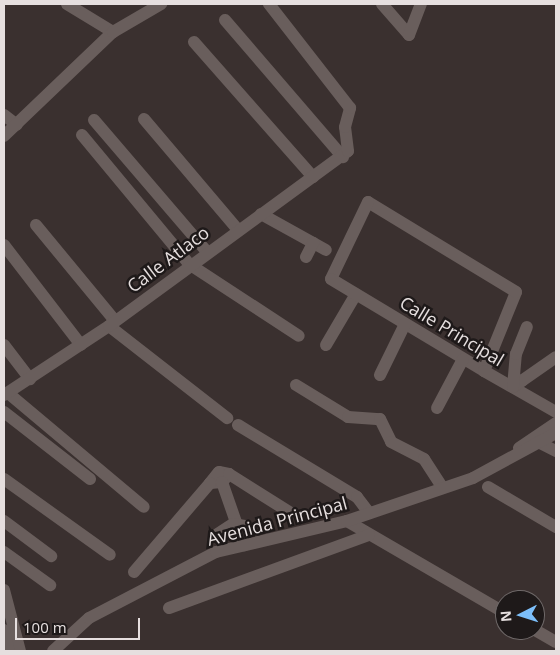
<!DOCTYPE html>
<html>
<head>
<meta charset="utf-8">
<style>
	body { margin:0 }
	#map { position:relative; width:560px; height:655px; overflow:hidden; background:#3a302f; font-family:"Open Sans",sans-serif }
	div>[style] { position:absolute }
	.minor>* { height:12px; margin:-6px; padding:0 6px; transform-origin:6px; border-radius:6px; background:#695e5c }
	span { translate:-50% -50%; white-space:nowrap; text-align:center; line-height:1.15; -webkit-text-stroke:5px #1e1919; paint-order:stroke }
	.street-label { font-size:18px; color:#e6dfdf }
	.frame { position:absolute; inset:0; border:5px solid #e6dfdf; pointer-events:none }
	.north { position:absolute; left:495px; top:590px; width:50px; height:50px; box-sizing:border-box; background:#1e1919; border:1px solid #6e6868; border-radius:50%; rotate:265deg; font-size:14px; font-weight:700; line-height:20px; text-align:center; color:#e6dfdf }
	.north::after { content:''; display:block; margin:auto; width:18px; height:22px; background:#7cbef9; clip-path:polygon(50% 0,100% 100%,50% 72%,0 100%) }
	.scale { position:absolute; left:15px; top:618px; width:125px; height:22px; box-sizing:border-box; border:2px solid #e6dfdf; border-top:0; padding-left:6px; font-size:15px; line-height:18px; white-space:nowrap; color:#e6dfdf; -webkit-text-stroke:4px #1e1919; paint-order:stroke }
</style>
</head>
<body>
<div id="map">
	<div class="minor">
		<div style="left:67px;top:4px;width:54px;rotate:31.3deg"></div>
		<div style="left:382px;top:4px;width:41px;rotate:48.9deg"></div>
		<div style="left:409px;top:35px;width:33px;rotate:-69deg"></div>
		<div style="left:225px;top:20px;width:181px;rotate:49.3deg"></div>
		<div style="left:194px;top:42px;width:180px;rotate:48.6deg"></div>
		<div style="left:4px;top:115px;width:16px;rotate:38deg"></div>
		<div style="left:144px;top:119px;width:145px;rotate:49.7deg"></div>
		<div style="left:94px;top:120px;width:174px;rotate:49.4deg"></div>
		<div style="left:82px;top:135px;width:168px;rotate:50.3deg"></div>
		<div style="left:189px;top:264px;width:131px;rotate:33.2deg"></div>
		<div style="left:4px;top:136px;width:151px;rotate:-43.7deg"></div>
		<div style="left:113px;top:32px;width:56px;rotate:-30.3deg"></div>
		<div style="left:261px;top:214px;width:74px;rotate:29deg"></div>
		<div style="left:36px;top:225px;width:124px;rotate:50.5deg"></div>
		<div style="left:4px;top:245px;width:126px;rotate:52.4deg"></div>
		<div style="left:306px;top:257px;width:16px;rotate:-63deg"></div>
		<div style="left:109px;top:326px;width:150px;rotate:37.9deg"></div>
		<div style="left:4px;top:345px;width:43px;rotate:52.6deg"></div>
		<div style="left:326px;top:345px;width:59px;rotate:-59.5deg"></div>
		<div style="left:484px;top:371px;width:85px;rotate:-67.9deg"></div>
		<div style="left:516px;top:292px;width:173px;rotate:-148.7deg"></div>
		<div style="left:368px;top:202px;width:85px;rotate:115.7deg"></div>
		<div style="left:331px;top:279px;width:179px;rotate:31deg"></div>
		<div style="left:484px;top:371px;width:83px;rotate:29.7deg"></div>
		<div style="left:380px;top:375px;width:57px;rotate:-63.9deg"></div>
		<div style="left:523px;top:380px;width:12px;rotate:145deg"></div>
		<div style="left:513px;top:387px;width:52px;rotate:-34.9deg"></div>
		<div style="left:296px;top:385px;width:61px;rotate:31.6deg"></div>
		<div style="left:348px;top:417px;width:32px;rotate:4deg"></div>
		<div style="left:380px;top:419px;width:25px;rotate:64deg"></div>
		<div style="left:391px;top:442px;width:37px;rotate:27deg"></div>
		<div style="left:424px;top:459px;width:33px;rotate:57deg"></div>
		<div style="left:513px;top:387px;width:33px;rotate:-85deg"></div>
		<div style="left:516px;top:354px;width:29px;rotate:-68deg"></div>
		<div style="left:8px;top:393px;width:177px;rotate:40deg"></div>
		<div style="left:4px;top:395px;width:126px;rotate:-33.3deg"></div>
		<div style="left:109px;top:326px;width:296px;rotate:-36.2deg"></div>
		<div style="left:348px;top:151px;width:24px;rotate:-97deg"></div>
		<div style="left:345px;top:127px;width:20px;rotate:-75deg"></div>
		<div style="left:350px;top:108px;width:132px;rotate:-127.9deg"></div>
		<div style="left:437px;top:408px;width:55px;rotate:-62deg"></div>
		<div style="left:4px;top:412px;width:109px;rotate:37.9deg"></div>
		<div style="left:238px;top:425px;width:139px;rotate:31.2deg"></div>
		<div style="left:357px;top:497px;width:20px;rotate:53deg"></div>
		<div style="left:542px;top:444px;width:16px;rotate:27deg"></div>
		<div style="left:519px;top:448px;width:45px;rotate:-34deg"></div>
		<div style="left:219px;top:472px;width:10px;rotate:11deg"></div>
		<div style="left:229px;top:474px;width:11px;rotate:131deg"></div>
		<div style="left:222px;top:482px;width:12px;rotate:175deg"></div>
		<div style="left:210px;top:483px;width:14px;rotate:-51deg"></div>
		<div style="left:229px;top:474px;width:71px;rotate:32.3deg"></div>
		<div style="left:4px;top:479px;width:130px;rotate:35.6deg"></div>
		<div style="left:222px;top:482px;width:67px;rotate:70.8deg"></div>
		<div style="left:488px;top:487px;width:79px;rotate:30.5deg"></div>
		<div style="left:4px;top:521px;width:59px;rotate:36.7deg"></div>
		<div style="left:347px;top:521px;width:183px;rotate:30.2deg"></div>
		<div style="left:216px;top:535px;width:20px;rotate:-33deg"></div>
		<div style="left:233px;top:524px;width:12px;rotate:9deg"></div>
		<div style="left:4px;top:552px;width:57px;rotate:35.7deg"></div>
		<div style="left:134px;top:572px;width:117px;rotate:-49.5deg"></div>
		<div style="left:4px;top:590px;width:63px;rotate:75.3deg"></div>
		<div style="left:169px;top:608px;width:213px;rotate:-20.1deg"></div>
		<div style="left:4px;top:630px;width:22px;rotate:77deg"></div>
		<div style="left:535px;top:630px;width:24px;rotate:30deg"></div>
		<div style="left:53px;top:651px;width:49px;rotate:-42.5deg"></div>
		<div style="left:89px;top:618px;width:143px;rotate:-27.5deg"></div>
		<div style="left:216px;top:552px;width:135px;rotate:-13.3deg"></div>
		<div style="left:347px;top:521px;width:133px;rotate:-18.8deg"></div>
		<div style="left:473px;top:478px;width:94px;rotate:-28.5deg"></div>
	</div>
	<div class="street-label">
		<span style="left:168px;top:259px;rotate:-37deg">Calle Atlaco</span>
		<span style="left:452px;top:331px;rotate:31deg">Calle Principal</span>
		<span style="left:277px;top:521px;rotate:-15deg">Avenida Principal</span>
	</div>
	<div class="frame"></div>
	<div class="north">N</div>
	<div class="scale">100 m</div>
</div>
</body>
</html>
